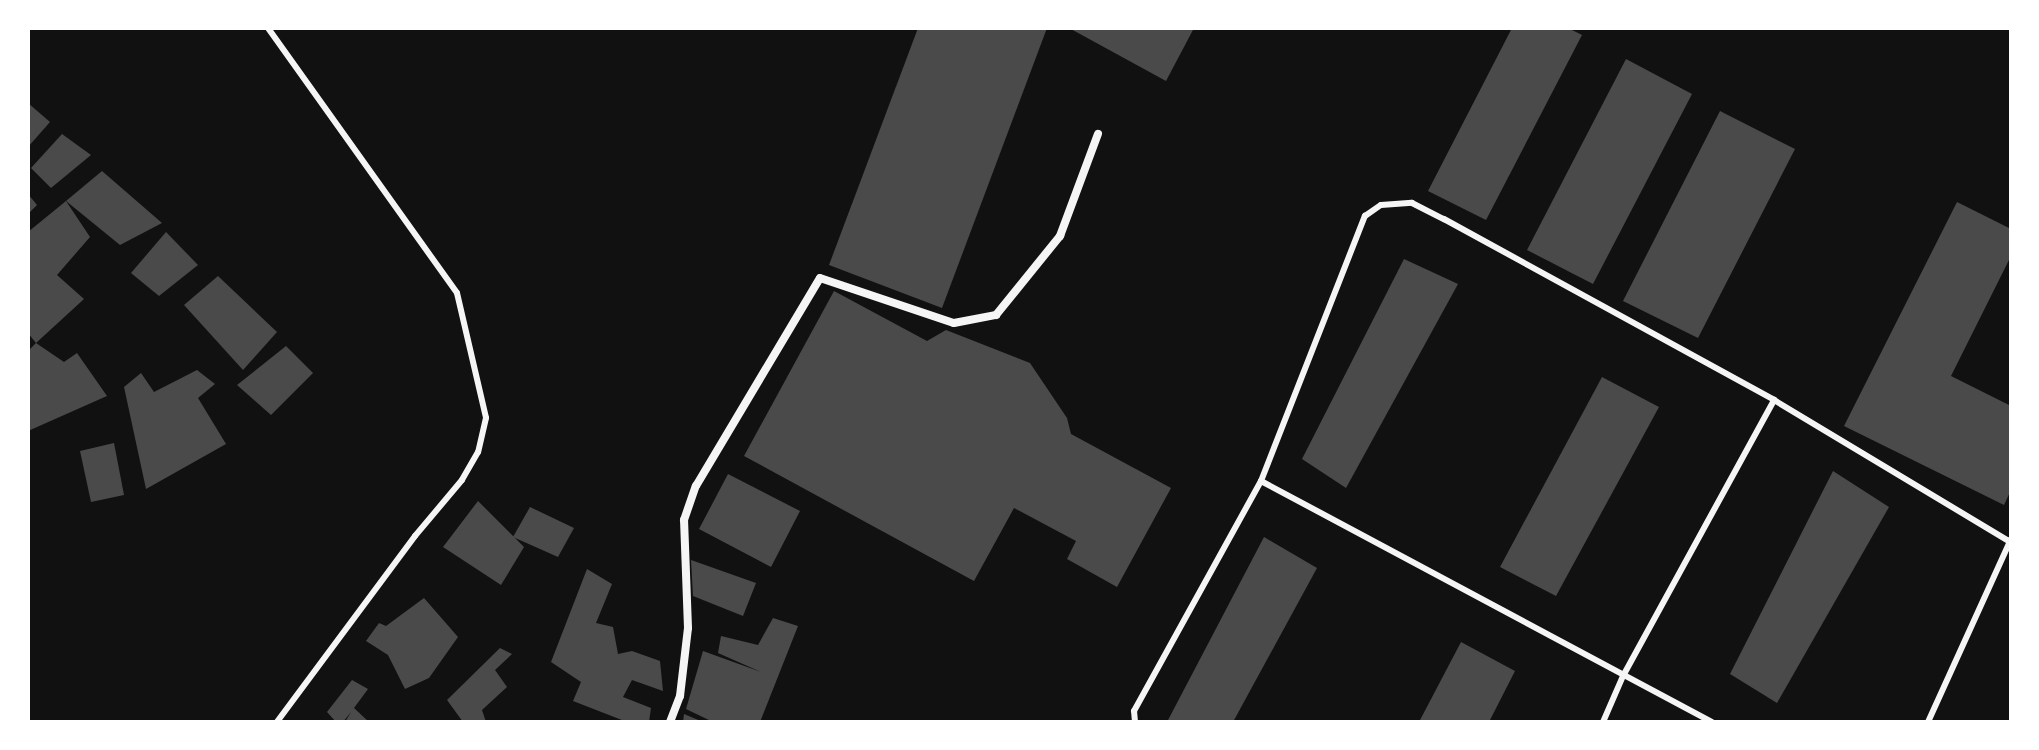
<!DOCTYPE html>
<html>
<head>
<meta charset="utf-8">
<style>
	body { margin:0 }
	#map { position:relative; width:2039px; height:750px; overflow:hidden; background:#111; font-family:"Open Sans",sans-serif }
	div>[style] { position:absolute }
	.building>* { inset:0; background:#4a4a4a }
	.service>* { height:6px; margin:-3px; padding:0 3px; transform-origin:3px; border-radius:3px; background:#f5f5f5 }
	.minor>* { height:8px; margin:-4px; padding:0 4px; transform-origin:4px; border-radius:4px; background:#f5f5f5 }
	span { translate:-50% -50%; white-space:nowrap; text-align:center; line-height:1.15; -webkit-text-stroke:6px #fff; paint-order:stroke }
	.frame { position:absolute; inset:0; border:30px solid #fff; pointer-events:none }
</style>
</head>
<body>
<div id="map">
	<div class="building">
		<div style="clip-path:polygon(918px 28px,1047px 28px,942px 308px,829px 265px)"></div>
		<div style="clip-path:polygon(1069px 28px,1194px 28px,1166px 81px)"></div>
		<div style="clip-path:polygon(1512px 28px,1568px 28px,1582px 35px,1486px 220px,1428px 191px)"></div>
		<div style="clip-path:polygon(1626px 59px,1692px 94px,1593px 284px,1527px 250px)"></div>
		<div style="clip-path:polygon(28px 103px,50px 122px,28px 147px)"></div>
		<div style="clip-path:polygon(1720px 111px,1795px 149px,1698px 338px,1623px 301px)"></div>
		<div style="clip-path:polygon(62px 134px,91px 155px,51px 188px,31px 168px)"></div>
		<div style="clip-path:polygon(102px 171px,162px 223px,120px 245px,66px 201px)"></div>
		<div style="clip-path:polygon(28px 194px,37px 205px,28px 214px)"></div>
		<div style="clip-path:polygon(66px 201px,90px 237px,57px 275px,84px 299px,36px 343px,28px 333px,28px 232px)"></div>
		<div style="clip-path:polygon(1957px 202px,2011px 229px,2011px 256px,1951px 376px,2011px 406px,2011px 490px,2004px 505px,1844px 426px)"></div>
		<div style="clip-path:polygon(166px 232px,198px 265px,159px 296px,131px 273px)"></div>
		<div style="clip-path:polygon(1404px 259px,1458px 284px,1346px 488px,1302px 459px)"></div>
		<div style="clip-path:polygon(218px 276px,277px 332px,243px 370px,184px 305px)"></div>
		<div style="clip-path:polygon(834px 291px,927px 341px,946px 330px,1030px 363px,1067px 418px,1071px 434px,1171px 488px,1117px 587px,1067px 559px,1076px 541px,1014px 508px,974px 581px,744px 456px)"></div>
		<div style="clip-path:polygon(36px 343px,64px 362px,77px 353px,107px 396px,28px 431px,28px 351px)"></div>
		<div style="clip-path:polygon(286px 346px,313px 373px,271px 415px,237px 385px)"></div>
		<div style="clip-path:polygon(197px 370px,215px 384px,198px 398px,226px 444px,146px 489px,124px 387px,141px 373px,154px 392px)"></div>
		<div style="clip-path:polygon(1602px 377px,1659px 407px,1556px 596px,1500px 567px)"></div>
		<div style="clip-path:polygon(114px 443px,124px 495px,91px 502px,80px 451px)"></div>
		<div style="clip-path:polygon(1833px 471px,1889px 507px,1777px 703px,1730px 674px)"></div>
		<div style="clip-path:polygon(728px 474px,800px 511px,771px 567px,699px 529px)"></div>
		<div style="clip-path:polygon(478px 501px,524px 547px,501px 585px,443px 547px)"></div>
		<div style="clip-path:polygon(530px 507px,574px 528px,558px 557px,513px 537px)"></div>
		<div style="clip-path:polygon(1264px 537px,1317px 568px,1233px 722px,1167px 722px)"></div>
		<div style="clip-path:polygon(691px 560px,756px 583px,743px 616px,693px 596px)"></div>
		<div style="clip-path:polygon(587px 569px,612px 584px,596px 623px,613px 627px,618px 654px,632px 651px,660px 661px,663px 691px,632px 680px,623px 697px,651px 708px,649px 722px,627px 722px,573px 701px,581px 682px,551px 662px)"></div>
		<div style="clip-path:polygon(424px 598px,458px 637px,429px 678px,405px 689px,388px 655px,366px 641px,379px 623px,386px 626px)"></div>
		<div style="clip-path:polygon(773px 618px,798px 626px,760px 722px,713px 722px,686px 709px,703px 651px,761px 672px,718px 653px,721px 636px,758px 645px)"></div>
		<div style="clip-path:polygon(1461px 642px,1515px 671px,1489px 722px,1419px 722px)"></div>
		<div style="clip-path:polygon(500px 648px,512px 654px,495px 670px,507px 687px,482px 710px,486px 722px,463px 722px,447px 700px)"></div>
		<div style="clip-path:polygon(352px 680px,368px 689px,354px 708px,369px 722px,345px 722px,351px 712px,343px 722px,336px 722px,327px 712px)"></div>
		<div style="clip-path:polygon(684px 714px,703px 722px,683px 722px)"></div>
	</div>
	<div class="service">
		<div style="left:268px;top:28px;width:325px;rotate:54.5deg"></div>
		<div style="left:457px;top:293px;width:128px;rotate:76.9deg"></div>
		<div style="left:486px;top:418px;width:35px;rotate:103deg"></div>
		<div style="left:478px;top:452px;width:32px;rotate:120deg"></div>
		<div style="left:462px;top:480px;width:73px;rotate:130deg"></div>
		<div style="left:415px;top:536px;width:232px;rotate:126.6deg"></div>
		<div style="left:1261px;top:481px;width:511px;rotate:28.12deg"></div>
		<div style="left:1135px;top:722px;width:11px;rotate:-95deg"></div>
		<div style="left:1134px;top:711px;width:263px;rotate:-61.1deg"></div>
		<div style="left:1261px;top:481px;width:285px;rotate:-68.6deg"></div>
		<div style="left:1365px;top:216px;width:19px;rotate:-35deg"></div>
		<div style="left:1381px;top:205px;width:31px;rotate:-4deg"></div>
		<div style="left:1412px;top:203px;width:36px;rotate:27deg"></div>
		<div style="left:1444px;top:219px;width:376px;rotate:28.7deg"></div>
		<div style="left:1774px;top:400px;width:274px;rotate:31deg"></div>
		<div style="left:1603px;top:722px;width:50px;rotate:-66.5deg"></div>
		<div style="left:1623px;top:676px;width:315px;rotate:-61.3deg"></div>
		<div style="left:1928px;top:722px;width:201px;rotate:-65.6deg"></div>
	</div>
	<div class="minor">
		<div style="left:670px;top:722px;width:28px;rotate:-69deg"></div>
		<div style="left:680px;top:696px;width:68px;rotate:-83.3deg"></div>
		<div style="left:688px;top:628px;width:108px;rotate:-92.1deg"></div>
		<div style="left:684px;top:520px;width:36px;rotate:-71deg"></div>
		<div style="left:696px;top:486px;width:242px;rotate:-59.2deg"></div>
		<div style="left:820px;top:278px;width:141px;rotate:18.6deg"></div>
		<div style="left:954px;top:323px;width:43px;rotate:-10.8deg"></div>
		<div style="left:996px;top:315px;width:102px;rotate:-51deg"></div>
		<div style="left:1060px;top:236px;width:109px;rotate:-69.6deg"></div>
	</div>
	<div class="frame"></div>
</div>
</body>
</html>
